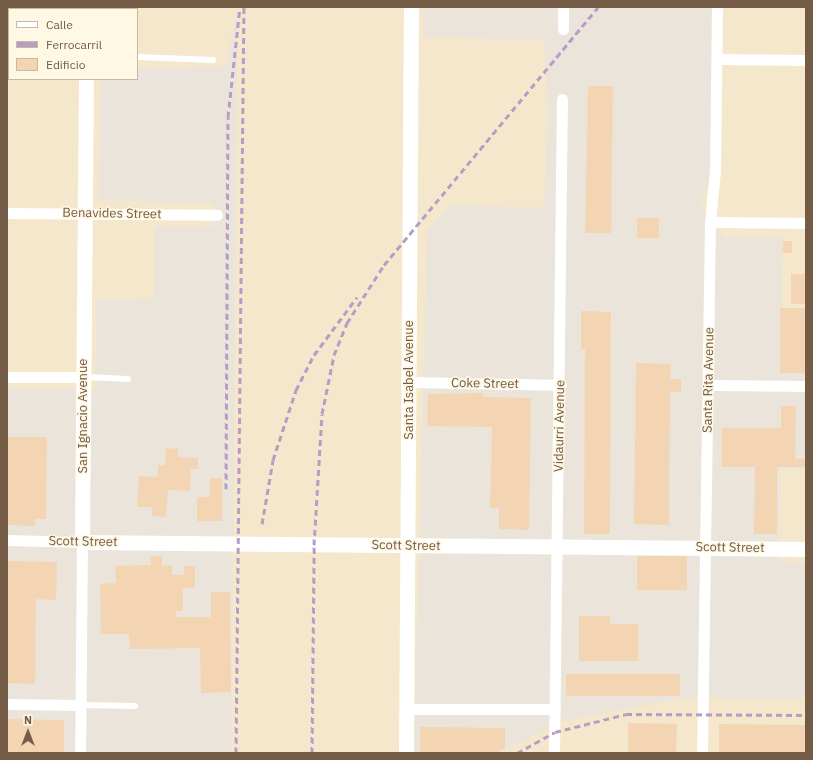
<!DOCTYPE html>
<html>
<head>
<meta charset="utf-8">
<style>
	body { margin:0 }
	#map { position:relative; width:813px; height:760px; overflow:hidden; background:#fdf4dd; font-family:"IBM Plex Sans",sans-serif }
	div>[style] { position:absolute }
	.residential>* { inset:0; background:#f5e7cb }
	.industrial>* { inset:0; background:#eae4da }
	.building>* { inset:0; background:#f3d5b4 }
	.lane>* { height:5.5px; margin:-2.75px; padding:0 2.75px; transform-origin:2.75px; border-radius:2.75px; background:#fff }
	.street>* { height:11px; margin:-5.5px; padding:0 5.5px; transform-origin:5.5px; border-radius:5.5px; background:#fff }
	.secondary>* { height:15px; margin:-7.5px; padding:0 7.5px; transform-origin:7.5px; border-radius:7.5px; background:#fff }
	.rail>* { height:3px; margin-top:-1.5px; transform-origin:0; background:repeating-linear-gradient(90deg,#b79dc5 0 6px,transparent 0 10px) }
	span { translate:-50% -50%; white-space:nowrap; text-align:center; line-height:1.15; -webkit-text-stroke:3px #fff8e4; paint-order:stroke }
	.street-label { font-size:13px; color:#735b45 }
	.frame { position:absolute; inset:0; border:8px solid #735b45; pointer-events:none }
	.legend { position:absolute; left:8px; top:8px; width:130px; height:72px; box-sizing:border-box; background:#fff8e4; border:1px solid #c7b9a4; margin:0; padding:5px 7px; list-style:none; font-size:12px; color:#735b45 }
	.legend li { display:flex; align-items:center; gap:8px; height:20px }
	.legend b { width:20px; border:1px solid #c7b9a4 }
	.north { position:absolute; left:8px; top:712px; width:40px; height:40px; -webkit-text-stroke:3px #fff8e4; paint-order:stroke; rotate:0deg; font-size:11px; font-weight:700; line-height:16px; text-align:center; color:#735b45 }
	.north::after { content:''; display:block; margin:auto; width:14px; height:18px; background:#735b45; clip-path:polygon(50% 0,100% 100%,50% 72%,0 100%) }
</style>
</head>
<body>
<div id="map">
	<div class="residential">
		<div style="clip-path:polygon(evenodd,7px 7px,806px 7px,806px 753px,7px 753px,7px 7px,9px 9px,137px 9px,137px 79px,9px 79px,9px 9px)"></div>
	</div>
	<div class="industrial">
		<div style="clip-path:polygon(424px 7px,714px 7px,713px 169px,700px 206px,724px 237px,783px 237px,782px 308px,806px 308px,806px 469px,780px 469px,779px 562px,806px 563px,806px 698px,681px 698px,564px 721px,499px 753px,414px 753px,427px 230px,450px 205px,544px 208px,548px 113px,544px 40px,423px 37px)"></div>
		<div style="clip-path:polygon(238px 8px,231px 753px,7px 753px,7px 388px,96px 389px,96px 300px,154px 299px,154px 227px,212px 227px,212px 203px,99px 200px,100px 79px,137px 79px,137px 68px,226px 67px)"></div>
	</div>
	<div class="building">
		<div style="clip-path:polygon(588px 86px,613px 86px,611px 233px,585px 233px)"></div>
		<div style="clip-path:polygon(637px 218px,659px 218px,659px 238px,637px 238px)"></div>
		<div style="clip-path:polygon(783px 241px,792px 241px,792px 253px,783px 253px)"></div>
		<div style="clip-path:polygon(791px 274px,806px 274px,806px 304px,791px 304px)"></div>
		<div style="clip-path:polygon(780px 308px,806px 308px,806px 373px,780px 373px)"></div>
		<div style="clip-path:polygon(581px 311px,611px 312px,610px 534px,584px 534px,585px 349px,581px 349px)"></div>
		<div style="clip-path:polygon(636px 363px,671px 364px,670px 379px,681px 379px,681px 392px,670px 392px,669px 525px,634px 524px)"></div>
		<div style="clip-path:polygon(483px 393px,483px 397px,531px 398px,529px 530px,499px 529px,499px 508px,490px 508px,492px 427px,427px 426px,428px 394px)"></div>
		<div style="clip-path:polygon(781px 406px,796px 406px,795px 459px,806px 459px,806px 467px,777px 467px,777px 534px,754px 534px,755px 467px,722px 467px,722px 428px,781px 428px)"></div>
		<div style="clip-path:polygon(7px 437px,47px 437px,46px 519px,35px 519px,35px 526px,7px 525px)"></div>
		<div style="clip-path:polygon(166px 448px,178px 449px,178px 457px,198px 458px,198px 469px,191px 469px,190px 491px,168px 490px,166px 517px,152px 516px,152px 507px,137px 507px,139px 476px,158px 477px,158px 465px,165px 466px)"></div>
		<div style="clip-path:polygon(210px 478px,222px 478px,222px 521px,197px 521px,197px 497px,210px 497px)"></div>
		<div style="clip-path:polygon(151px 556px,162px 556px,162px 566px,172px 565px,172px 575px,184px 575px,184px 566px,195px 566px,195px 588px,183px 588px,183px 611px,176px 611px,176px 617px,211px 617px,211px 592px,230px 592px,231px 692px,201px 693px,200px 648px,130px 649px,129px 634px,101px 634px,100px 584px,116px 583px,115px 566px,151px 565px)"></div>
		<div style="clip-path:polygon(637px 556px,687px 556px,687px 590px,637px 590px)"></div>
		<div style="clip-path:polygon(7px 561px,57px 562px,56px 600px,36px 599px,35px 684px,7px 683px)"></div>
		<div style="clip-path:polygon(579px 616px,610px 616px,610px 624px,638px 624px,638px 661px,579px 661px)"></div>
		<div style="clip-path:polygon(566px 674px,680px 674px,680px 696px,566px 696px)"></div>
		<div style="clip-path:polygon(7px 719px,64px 720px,64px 753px,7px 753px)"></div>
		<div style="clip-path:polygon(628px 723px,677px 724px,676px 753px,628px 752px)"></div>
		<div style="clip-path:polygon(719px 724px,806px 725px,806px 753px,719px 753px)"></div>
		<div style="clip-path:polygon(420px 727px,505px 728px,505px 748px,496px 753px,420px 753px)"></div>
	</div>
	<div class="lane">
		<div style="left:137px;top:57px;width:76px;rotate:2.3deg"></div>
		<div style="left:85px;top:377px;width:43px;rotate:2.7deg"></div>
		<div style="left:81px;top:705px;width:54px;rotate:1.1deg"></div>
	</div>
	<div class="street">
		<div style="left:563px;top:7px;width:22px;rotate:90deg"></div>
		<div style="left:7px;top:55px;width:2px"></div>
		<div style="left:717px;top:59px;width:89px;rotate:0.6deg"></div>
		<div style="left:7px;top:213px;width:210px;rotate:0.5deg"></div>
		<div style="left:710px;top:222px;width:96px;rotate:0.6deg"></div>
		<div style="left:7px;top:377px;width:76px"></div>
		<div style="left:410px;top:382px;width:151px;rotate:1.1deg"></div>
		<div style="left:709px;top:385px;width:97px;rotate:0.6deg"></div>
		<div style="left:7px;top:540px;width:75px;rotate:1.5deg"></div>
		<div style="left:82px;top:542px;width:211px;rotate:90.5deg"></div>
		<div style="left:7px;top:704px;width:74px;rotate:0.8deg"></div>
		<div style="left:406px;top:709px;width:149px"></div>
		<div style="left:554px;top:753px;width:654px;rotate:-89.3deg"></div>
		<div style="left:702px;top:753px;width:531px;rotate:-89.14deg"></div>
		<div style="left:710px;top:222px;width:52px;rotate:-84.5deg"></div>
		<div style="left:715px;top:170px;width:163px;rotate:-89.3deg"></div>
	</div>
	<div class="secondary">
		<div style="left:87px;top:9px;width:2px;rotate:-90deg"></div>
		<div style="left:86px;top:79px;width:463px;rotate:90.5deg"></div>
		<div style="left:82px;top:542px;width:724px;rotate:0.55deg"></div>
		<div style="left:406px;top:753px;width:746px;rotate:-89.62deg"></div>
	</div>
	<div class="rail">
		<div style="left:226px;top:489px;width:372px;rotate:-89.7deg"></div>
		<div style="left:228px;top:117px;width:111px;rotate:-83.8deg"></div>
		<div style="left:262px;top:524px;width:65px;rotate:-80.2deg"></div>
		<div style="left:273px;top:460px;width:74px;rotate:-71.8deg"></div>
		<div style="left:296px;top:390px;width:39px;rotate:-63deg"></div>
		<div style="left:314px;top:355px;width:72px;rotate:-53.4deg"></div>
		<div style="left:236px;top:753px;width:746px;rotate:-89.39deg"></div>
		<div style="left:312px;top:753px;width:208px;rotate:-89.4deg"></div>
		<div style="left:314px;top:545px;width:131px;rotate:-86.5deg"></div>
		<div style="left:322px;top:414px;width:60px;rotate:-78.5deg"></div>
		<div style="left:334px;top:355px;width:35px;rotate:-68deg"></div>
		<div style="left:347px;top:323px;width:69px;rotate:-57.5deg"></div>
		<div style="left:384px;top:265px;width:335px;rotate:-50.3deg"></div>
		<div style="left:517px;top:753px;width:43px;rotate:-28.9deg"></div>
		<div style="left:555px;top:732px;width:73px;rotate:-14.2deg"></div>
		<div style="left:626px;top:714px;width:180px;rotate:0.3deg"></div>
	</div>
	<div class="street-label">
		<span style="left:112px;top:214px;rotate:1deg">Benavides Street</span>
		<span style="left:409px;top:380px;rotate:-90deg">Santa Isabel Avenue</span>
		<span style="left:709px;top:380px;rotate:-89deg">Santa Rita Avenue</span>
		<span style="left:485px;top:384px;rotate:1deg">Coke Street</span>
		<span style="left:83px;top:416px;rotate:-90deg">San Ignacio Avenue</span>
		<span style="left:560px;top:426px;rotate:-89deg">Vidaurri Avenue</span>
		<span style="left:83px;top:542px;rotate:1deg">Scott Street</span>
		<span style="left:406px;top:546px;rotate:1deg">Scott Street</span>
		<span style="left:730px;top:548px;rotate:1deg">Scott Street</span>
	</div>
	<div class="frame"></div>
	<ul class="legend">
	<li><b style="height:5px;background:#fff"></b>Calle</li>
	<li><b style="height:5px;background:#b79dc5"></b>Ferrocarril</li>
	<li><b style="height:11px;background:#f3d5b4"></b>Edificio</li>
	</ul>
	<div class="north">N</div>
</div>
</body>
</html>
